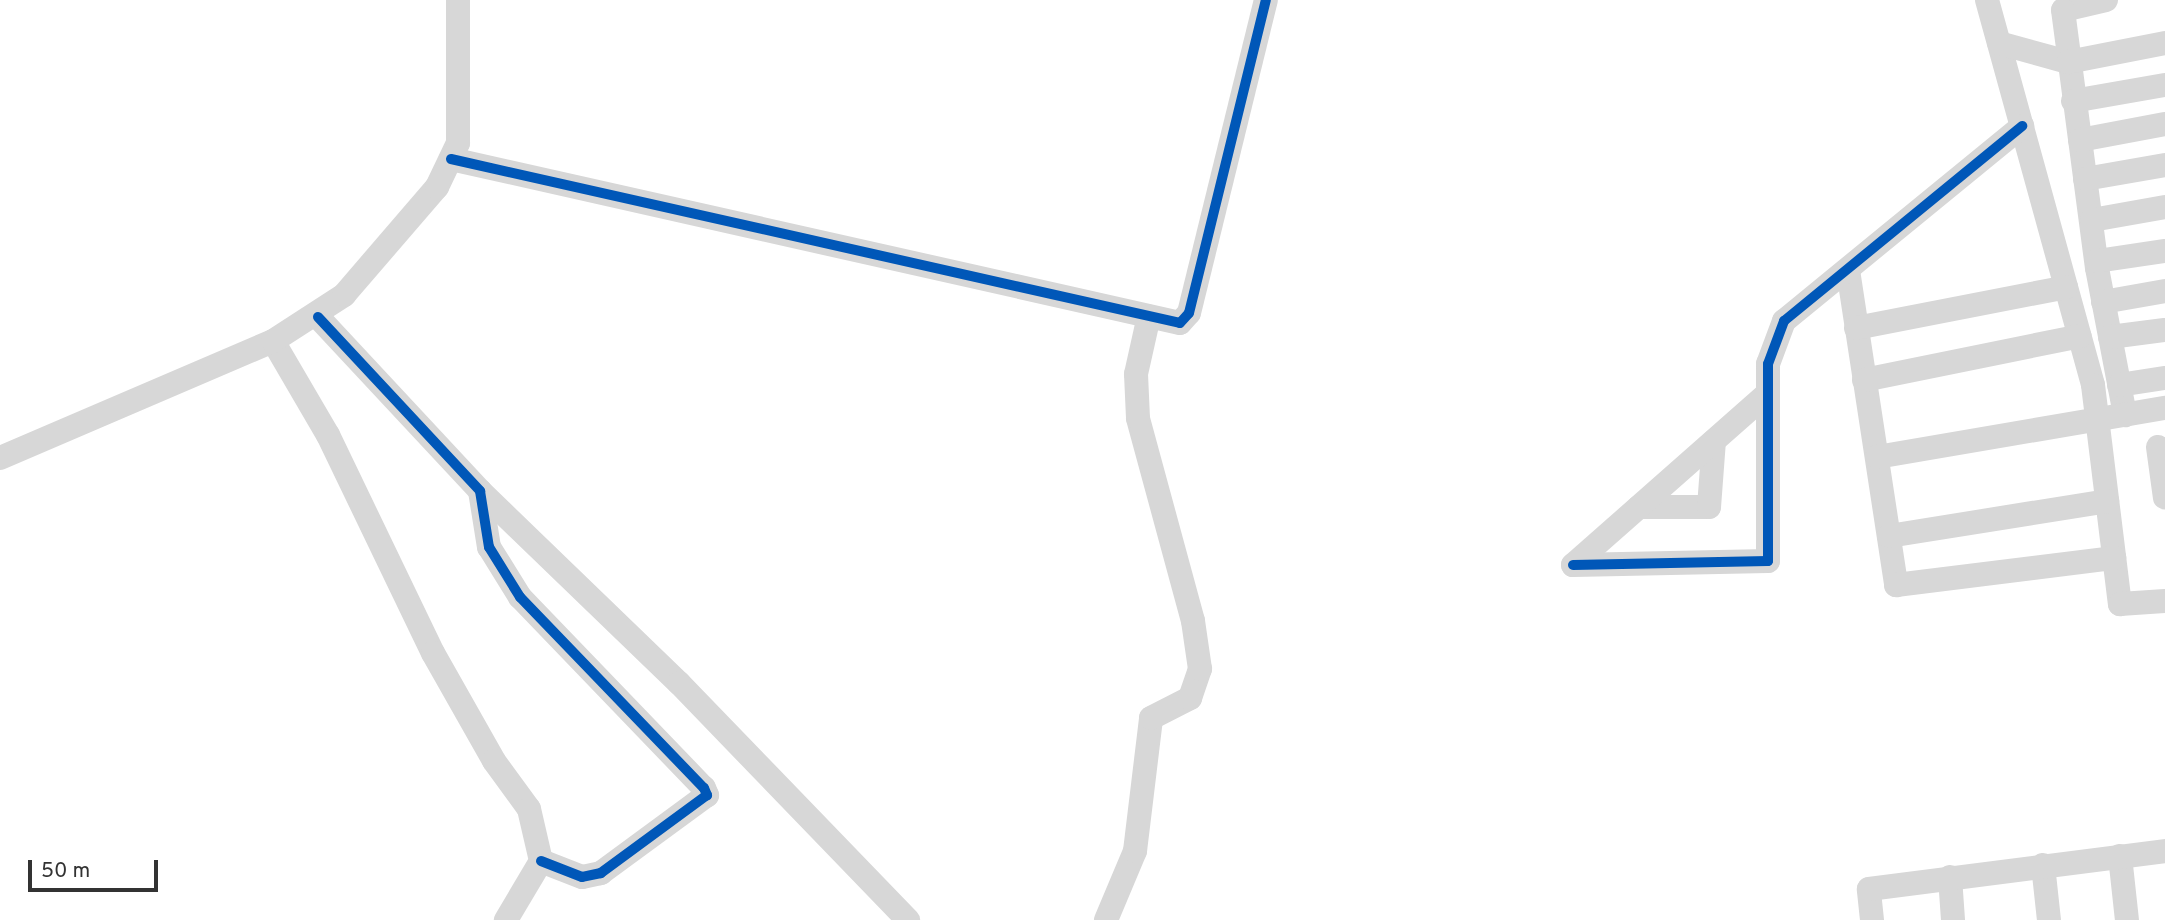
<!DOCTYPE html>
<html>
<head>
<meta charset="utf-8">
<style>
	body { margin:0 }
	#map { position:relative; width:2165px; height:920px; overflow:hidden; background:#fff; font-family:Overpass,sans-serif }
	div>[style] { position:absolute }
	.minor>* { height:24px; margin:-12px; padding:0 12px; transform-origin:12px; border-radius:12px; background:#d7d7d7 }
	.cycleway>* { height:10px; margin:-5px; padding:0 5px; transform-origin:5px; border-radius:5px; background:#0057b8 }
	span { translate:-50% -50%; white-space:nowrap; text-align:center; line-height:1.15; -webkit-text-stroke:7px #fff; paint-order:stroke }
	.scale { position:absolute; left:28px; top:860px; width:130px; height:32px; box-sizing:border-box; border:4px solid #333; border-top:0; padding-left:9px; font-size:21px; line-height:24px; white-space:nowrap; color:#333; -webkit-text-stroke:5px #fff; paint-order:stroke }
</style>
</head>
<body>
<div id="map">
	<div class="minor">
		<div style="left:1987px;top:0;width:399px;rotate:74.6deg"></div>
		<div style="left:2093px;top:385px;width:221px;rotate:83deg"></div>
		<div style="left:2120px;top:604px;width:45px;rotate:-3.8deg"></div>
		<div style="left:2106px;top:0;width:44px;rotate:166.9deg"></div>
		<div style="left:2063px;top:10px;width:260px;rotate:82.5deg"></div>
		<div style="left:2097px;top:268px;width:150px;rotate:79.2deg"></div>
		<div style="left:1999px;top:43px;width:72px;rotate:15.4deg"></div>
		<div style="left:2068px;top:62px;width:99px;rotate:-11.1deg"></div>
		<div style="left:2073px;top:101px;width:93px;rotate:-9.9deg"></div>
		<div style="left:2080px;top:140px;width:86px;rotate:-10.7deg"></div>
		<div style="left:451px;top:159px;width:747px;rotate:12.68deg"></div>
		<div style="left:1180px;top:323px;width:13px;rotate:-48deg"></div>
		<div style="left:1189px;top:313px;width:322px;rotate:-76.2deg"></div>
		<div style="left:2085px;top:179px;width:81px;rotate:-9.9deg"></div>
		<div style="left:2092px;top:220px;width:74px;rotate:-10.1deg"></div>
		<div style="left:2097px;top:261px;width:69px;rotate:-8.4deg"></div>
		<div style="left:1848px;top:270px;width:319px;rotate:81.3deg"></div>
		<div style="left:1896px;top:585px;width:220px;rotate:-7.1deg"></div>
		<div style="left:2103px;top:302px;width:63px;rotate:-10.1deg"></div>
		<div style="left:318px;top:317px;width:238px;rotate:47deg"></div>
		<div style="left:480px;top:491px;width:57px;rotate:80.9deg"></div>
		<div style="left:489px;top:547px;width:59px;rotate:58.2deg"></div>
		<div style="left:520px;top:597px;width:265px;rotate:46.1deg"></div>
		<div style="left:704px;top:788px;width:8px;rotate:67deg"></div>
		<div style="left:707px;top:795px;width:132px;rotate:143.7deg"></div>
		<div style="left:601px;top:873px;width:19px;rotate:168deg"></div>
		<div style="left:582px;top:877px;width:44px;rotate:-158.7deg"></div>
		<div style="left:1856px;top:328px;width:214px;rotate:-11deg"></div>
		<div style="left:2110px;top:337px;width:55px;rotate:-7.3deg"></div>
		<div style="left:273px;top:341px;width:109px;rotate:59.7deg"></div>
		<div style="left:328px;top:435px;width:242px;rotate:64.3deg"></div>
		<div style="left:433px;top:653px;width:124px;rotate:60.5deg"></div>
		<div style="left:494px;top:761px;width:59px;rotate:53.9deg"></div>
		<div style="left:529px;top:809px;width:53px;rotate:77deg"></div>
		<div style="left:541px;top:861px;width:69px;rotate:120.7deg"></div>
		<div style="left:1864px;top:380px;width:220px;rotate:-11.5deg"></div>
		<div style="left:2119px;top:385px;width:47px;rotate:-8.7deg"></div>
		<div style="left:2158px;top:447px;width:51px;rotate:82.2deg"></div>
		<div style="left:1877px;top:457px;width:292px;rotate:-9.7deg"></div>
		<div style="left:0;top:458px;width:297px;rotate:-23.2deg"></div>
		<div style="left:273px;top:341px;width:85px;rotate:-32.9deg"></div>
		<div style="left:344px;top:295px;width:143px;rotate:-49.3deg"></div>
		<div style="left:437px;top:187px;width:49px;rotate:-64.5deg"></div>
		<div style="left:458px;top:143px;width:143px;rotate:-90deg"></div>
		<div style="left:480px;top:491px;width:277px;rotate:44deg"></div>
		<div style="left:679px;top:683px;width:330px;rotate:46deg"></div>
		<div style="left:1639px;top:507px;width:70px"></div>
		<div style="left:1709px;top:507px;width:66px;rotate:-85.7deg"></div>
		<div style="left:1889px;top:536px;width:221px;rotate:-9.1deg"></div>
		<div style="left:1573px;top:565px;width:195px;rotate:-1.2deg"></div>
		<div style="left:1768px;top:561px;width:197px;rotate:-90deg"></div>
		<div style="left:1768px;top:364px;width:46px;rotate:-69.6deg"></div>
		<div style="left:1784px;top:321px;width:308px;rotate:-39.3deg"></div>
		<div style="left:1573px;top:565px;width:260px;rotate:-41.4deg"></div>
		<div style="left:2120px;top:856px;width:64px;rotate:83.8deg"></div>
		<div style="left:2043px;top:865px;width:55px;rotate:83.8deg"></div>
		<div style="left:1950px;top:877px;width:43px;rotate:86deg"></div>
		<div style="left:1106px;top:920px;width:75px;rotate:-67.2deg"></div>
		<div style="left:1135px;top:851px;width:134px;rotate:-83.1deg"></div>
		<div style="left:1151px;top:718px;width:44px;rotate:-27.1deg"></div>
		<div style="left:1190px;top:698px;width:31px;rotate:-71deg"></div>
		<div style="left:1200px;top:669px;width:49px;rotate:-98.3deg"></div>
		<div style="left:1193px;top:621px;width:210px;rotate:-105.2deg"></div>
		<div style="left:1138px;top:418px;width:44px;rotate:-92.6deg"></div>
		<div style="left:1136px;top:374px;width:59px;rotate:-77.4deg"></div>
		<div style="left:1872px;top:920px;width:31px;rotate:-96deg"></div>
		<div style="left:1869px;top:889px;width:298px;rotate:-7.3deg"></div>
	</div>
	<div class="cycleway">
		<div style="left:451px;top:159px;width:747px;rotate:12.68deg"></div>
		<div style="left:1180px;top:323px;width:13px;rotate:-48deg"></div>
		<div style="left:1189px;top:313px;width:322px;rotate:-76.2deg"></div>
		<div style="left:318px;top:317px;width:238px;rotate:47deg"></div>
		<div style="left:480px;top:491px;width:57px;rotate:80.9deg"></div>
		<div style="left:489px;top:547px;width:59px;rotate:58.2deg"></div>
		<div style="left:520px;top:597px;width:265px;rotate:46.1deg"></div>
		<div style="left:704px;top:788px;width:8px;rotate:67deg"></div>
		<div style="left:707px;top:795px;width:132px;rotate:143.7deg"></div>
		<div style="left:601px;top:873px;width:19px;rotate:168deg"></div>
		<div style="left:582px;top:877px;width:44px;rotate:-158.7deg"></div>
		<div style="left:1573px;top:565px;width:195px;rotate:-1.2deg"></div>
		<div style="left:1768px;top:561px;width:197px;rotate:-90deg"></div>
		<div style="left:1768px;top:364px;width:46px;rotate:-69.6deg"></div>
		<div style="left:1784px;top:321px;width:308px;rotate:-39.3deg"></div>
	</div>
	<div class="scale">50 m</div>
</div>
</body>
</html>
